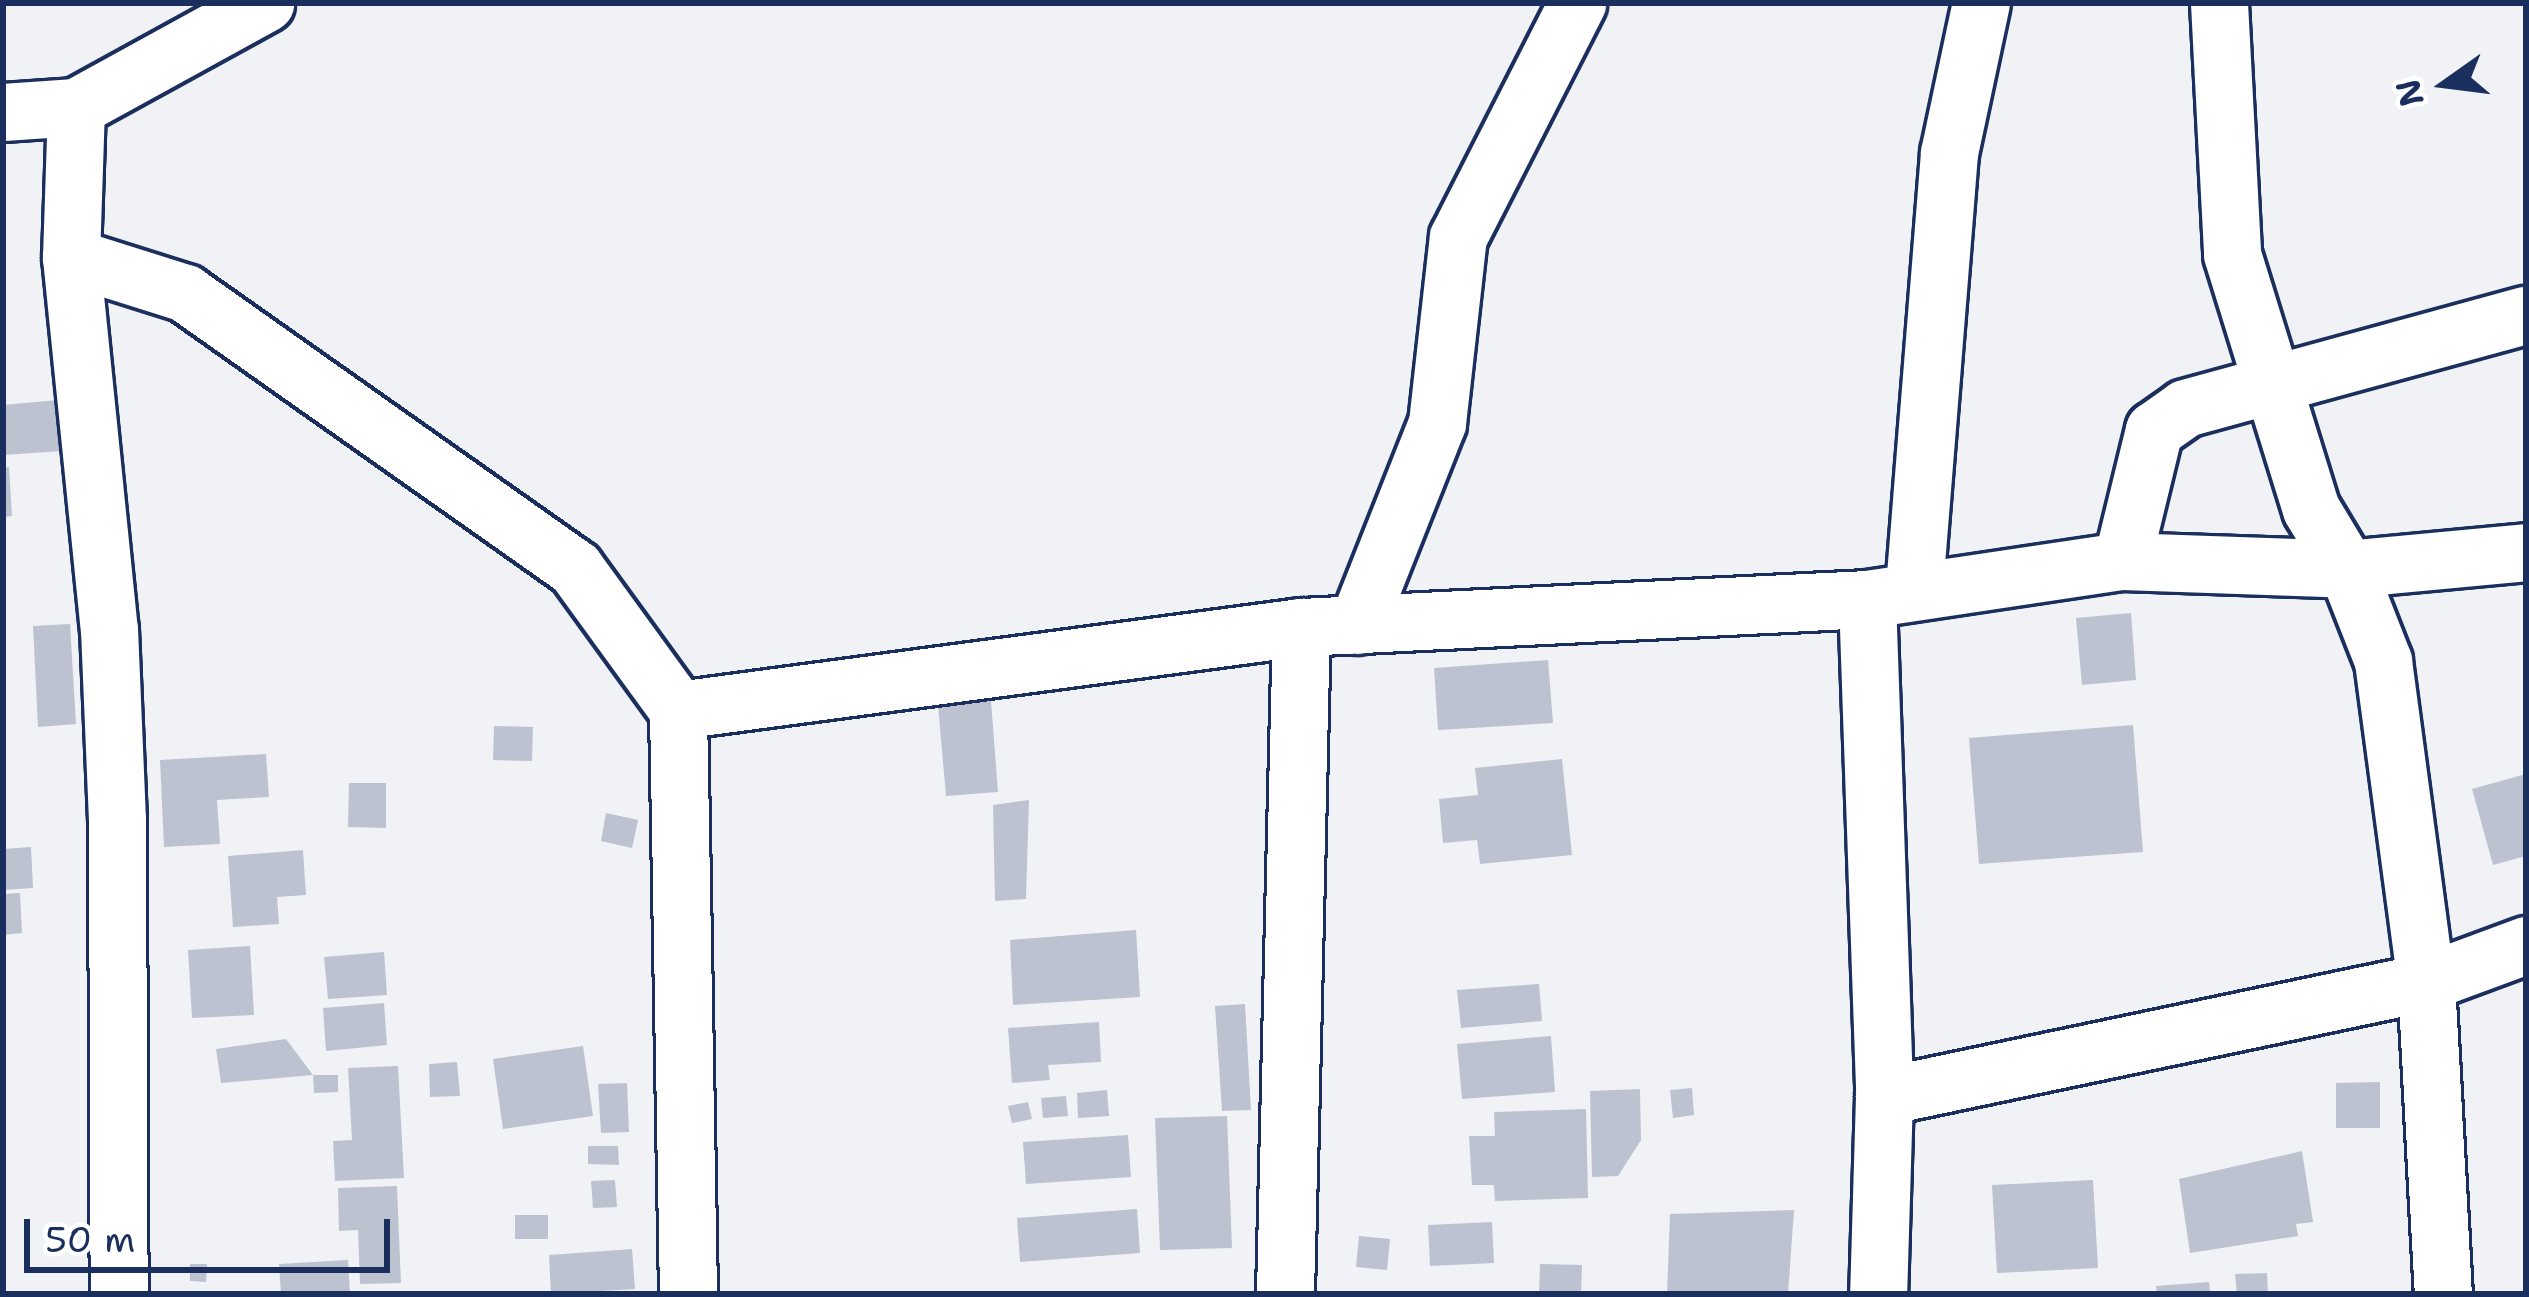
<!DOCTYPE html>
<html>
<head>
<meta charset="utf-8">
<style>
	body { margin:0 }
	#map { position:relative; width:2529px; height:1297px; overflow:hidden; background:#f1f2f5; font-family:"Shantell Sans",sans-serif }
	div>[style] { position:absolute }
	.building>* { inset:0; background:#bcc2d0 }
	.roads { filter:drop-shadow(3px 0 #1b2f5e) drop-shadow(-3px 0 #1b2f5e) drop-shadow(0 3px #1b2f5e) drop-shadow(0 -3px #1b2f5e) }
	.street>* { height:57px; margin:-28.5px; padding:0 28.5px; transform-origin:28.5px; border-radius:28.5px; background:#fff }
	span { translate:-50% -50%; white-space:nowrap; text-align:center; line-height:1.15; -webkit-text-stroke:9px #fff; paint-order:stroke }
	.frame { position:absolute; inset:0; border:6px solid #1b2f5e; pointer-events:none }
	.north { position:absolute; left:2385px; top:24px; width:120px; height:120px; -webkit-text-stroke:9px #fff; paint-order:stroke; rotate:256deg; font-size:33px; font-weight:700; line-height:48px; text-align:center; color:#1b2f5e }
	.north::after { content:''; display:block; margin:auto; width:42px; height:54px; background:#1b2f5e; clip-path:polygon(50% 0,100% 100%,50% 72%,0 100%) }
	.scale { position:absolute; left:24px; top:1219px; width:366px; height:54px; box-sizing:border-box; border:6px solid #1b2f5e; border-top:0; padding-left:15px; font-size:36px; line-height:42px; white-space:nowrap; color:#1b2f5e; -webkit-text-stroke:9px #fff; paint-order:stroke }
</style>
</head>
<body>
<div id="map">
	<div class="building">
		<div style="clip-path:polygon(58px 400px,62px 451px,3px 455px,3px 405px)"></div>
		<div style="clip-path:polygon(9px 467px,12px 516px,3px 517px,3px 468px)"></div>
		<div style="clip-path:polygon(2131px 613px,2136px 680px,2082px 685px,2076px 618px)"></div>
		<div style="clip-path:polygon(70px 624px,76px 724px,38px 727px,33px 626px)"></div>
		<div style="clip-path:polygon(1548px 660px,1553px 723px,1438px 730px,1434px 668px)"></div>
		<div style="clip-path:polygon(991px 701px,998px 792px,946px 796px,938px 705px)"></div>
		<div style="clip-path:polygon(2133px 725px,2143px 852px,1979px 864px,1969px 738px)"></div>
		<div style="clip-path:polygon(494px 726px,533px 727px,532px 761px,493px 760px)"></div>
		<div style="clip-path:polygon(266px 754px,269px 797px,217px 800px,220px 844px,164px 847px,160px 760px)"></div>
		<div style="clip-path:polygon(1562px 759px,1572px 855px,1480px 864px,1477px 840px,1443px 843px,1439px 799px,1478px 795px,1475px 768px)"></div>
		<div style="clip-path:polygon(2526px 774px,2526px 856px,2493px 865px,2472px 789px)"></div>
		<div style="clip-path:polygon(349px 783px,386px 783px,386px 828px,348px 827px)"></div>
		<div style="clip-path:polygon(1029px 800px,1026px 899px,995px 901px,993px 805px)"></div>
		<div style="clip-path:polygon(606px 813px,638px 820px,632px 848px,601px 841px)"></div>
		<div style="clip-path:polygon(31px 847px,33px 888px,3px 890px,3px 849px)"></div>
		<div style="clip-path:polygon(303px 850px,306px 895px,277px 897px,279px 924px,233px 927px,228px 856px)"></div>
		<div style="clip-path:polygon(20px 893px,22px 933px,3px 935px,3px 894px)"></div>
		<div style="clip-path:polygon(1136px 930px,1140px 997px,1013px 1005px,1010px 940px)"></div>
		<div style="clip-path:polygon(250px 946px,254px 1015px,192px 1018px,188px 950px)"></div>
		<div style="clip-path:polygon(384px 952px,387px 995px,328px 999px,324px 957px)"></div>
		<div style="clip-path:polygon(1539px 984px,1542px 1021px,1461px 1028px,1457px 990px)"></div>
		<div style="clip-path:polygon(384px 1003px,387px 1045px,326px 1051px,323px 1008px)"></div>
		<div style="clip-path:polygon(1245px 1004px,1251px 1110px,1222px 1111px,1215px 1006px)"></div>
		<div style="clip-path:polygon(1099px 1022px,1101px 1062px,1048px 1065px,1050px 1080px,1012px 1083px,1008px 1028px)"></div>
		<div style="clip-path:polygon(1551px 1036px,1555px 1092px,1462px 1099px,1457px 1044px)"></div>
		<div style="clip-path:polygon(286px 1039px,313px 1075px,221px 1083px,216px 1049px)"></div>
		<div style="clip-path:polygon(583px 1046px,593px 1116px,503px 1129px,493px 1059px)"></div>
		<div style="clip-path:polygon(457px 1062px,460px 1096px,430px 1097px,429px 1064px)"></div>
		<div style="clip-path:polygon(398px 1066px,404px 1178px,335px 1181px,333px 1141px,352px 1140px,348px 1068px)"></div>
		<div style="clip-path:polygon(313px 1075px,338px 1075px,338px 1092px,314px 1093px)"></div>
		<div style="clip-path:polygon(2380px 1082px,2380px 1128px,2336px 1128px,2336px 1083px)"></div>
		<div style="clip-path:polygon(627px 1083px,629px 1132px,601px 1133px,598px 1084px)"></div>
		<div style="clip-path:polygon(1692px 1088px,1694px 1115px,1673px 1118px,1670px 1090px)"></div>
		<div style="clip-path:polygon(1640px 1089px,1641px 1140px,1618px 1176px,1592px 1177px,1590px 1091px)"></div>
		<div style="clip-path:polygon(1107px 1090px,1109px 1116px,1078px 1118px,1077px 1093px)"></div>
		<div style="clip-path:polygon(1066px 1096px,1068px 1116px,1043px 1118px,1041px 1098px)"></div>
		<div style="clip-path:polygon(1028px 1102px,1032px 1119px,1012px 1123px,1008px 1106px)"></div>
		<div style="clip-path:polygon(1586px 1109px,1588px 1198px,1495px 1201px,1494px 1185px,1472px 1185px,1469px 1136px,1495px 1136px,1494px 1112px)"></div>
		<div style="clip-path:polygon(1227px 1116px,1232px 1248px,1160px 1250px,1155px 1118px)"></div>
		<div style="clip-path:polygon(1128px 1135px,1131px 1177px,1026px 1184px,1023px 1142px)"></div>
		<div style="clip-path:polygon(588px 1146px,618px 1146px,619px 1165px,588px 1164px)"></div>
		<div style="clip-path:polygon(2302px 1151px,2313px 1222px,2296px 1224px,2298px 1236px,2190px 1253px,2179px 1179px)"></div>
		<div style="clip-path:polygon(615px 1180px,617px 1207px,593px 1208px,591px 1181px)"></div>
		<div style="clip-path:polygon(2093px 1180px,2098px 1268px,1997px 1273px,1992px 1185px)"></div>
		<div style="clip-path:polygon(397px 1186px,401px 1283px,360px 1284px,358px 1230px,339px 1231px,338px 1188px)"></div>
		<div style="clip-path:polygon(1137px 1209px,1140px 1253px,1020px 1262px,1017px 1218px)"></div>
		<div style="clip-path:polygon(1794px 1210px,1788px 1294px,1667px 1294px,1670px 1214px)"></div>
		<div style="clip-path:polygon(515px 1215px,548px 1215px,548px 1239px,515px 1239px)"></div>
		<div style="clip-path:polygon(1492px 1222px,1494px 1263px,1430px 1266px,1428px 1225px)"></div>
		<div style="clip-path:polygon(1359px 1236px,1390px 1239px,1387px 1270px,1356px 1267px)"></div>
		<div style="clip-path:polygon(632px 1249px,635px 1289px,551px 1294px,549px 1255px)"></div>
		<div style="clip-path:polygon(348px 1260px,350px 1294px,281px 1294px,279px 1264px)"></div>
		<div style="clip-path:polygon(190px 1264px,207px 1264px,206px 1282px,190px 1281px)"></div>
		<div style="clip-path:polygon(1540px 1264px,1582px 1265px,1581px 1294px,1539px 1294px)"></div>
		<div style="clip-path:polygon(2267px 1273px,2268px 1294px,2237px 1294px,2235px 1274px)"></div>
		<div style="clip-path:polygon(2209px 1282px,2210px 1294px,2157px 1294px,2156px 1286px)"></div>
	</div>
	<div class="roads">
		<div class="street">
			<div style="left:2219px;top:3px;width:251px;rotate:87deg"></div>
			<div style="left:2232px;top:254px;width:267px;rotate:72.8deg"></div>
			<div style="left:2311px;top:509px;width:70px;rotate:59deg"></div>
			<div style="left:2347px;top:569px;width:99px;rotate:68.6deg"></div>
			<div style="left:2383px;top:661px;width:324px;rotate:82.4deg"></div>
			<div style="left:2426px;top:982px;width:312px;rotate:86.9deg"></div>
			<div style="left:76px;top:107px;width:150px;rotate:91.9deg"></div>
			<div style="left:71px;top:257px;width:374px;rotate:84.2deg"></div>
			<div style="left:109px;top:629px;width:191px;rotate:87.6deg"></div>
			<div style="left:117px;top:820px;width:474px;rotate:89.8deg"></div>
			<div style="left:3px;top:112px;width:73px;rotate:-3.9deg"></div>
			<div style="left:76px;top:107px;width:216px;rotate:-28.8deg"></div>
			<div style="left:71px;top:257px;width:120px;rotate:17.5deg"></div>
			<div style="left:185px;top:293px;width:477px;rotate:35.2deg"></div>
			<div style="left:575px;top:568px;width:175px;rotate:54deg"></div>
			<div style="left:678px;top:710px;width:584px;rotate:89.02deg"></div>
			<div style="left:2122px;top:561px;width:135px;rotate:-76.3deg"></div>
			<div style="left:2154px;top:430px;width:38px;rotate:-35deg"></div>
			<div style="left:2185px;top:408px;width:353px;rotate:-15.3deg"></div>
			<div style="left:1914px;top:588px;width:436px;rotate:-85.4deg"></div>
			<div style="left:1949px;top:153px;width:153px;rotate:-78deg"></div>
			<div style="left:1867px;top:599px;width:497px;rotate:88deg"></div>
			<div style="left:1884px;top:1096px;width:198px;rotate:91.7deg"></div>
			<div style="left:1357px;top:625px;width:217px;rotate:-68.4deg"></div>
			<div style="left:1437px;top:423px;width:187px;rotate:-83.6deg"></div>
			<div style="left:1458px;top:237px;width:263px;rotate:-63deg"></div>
			<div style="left:678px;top:710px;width:629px;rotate:-7.59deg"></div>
			<div style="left:1301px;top:627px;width:567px;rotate:-2.83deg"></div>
			<div style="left:1867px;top:599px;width:258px;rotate:-8.5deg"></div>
			<div style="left:2122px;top:561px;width:225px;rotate:2deg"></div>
			<div style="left:2347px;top:569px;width:180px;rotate:-5.4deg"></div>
			<div style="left:1884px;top:1096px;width:554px;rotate:-11.88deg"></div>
			<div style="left:2426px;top:982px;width:107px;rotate:-20.3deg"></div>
			<div style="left:1285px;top:1294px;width:667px;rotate:-88.63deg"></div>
		</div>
	</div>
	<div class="frame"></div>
	<div class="north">N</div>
	<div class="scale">50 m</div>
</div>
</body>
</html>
